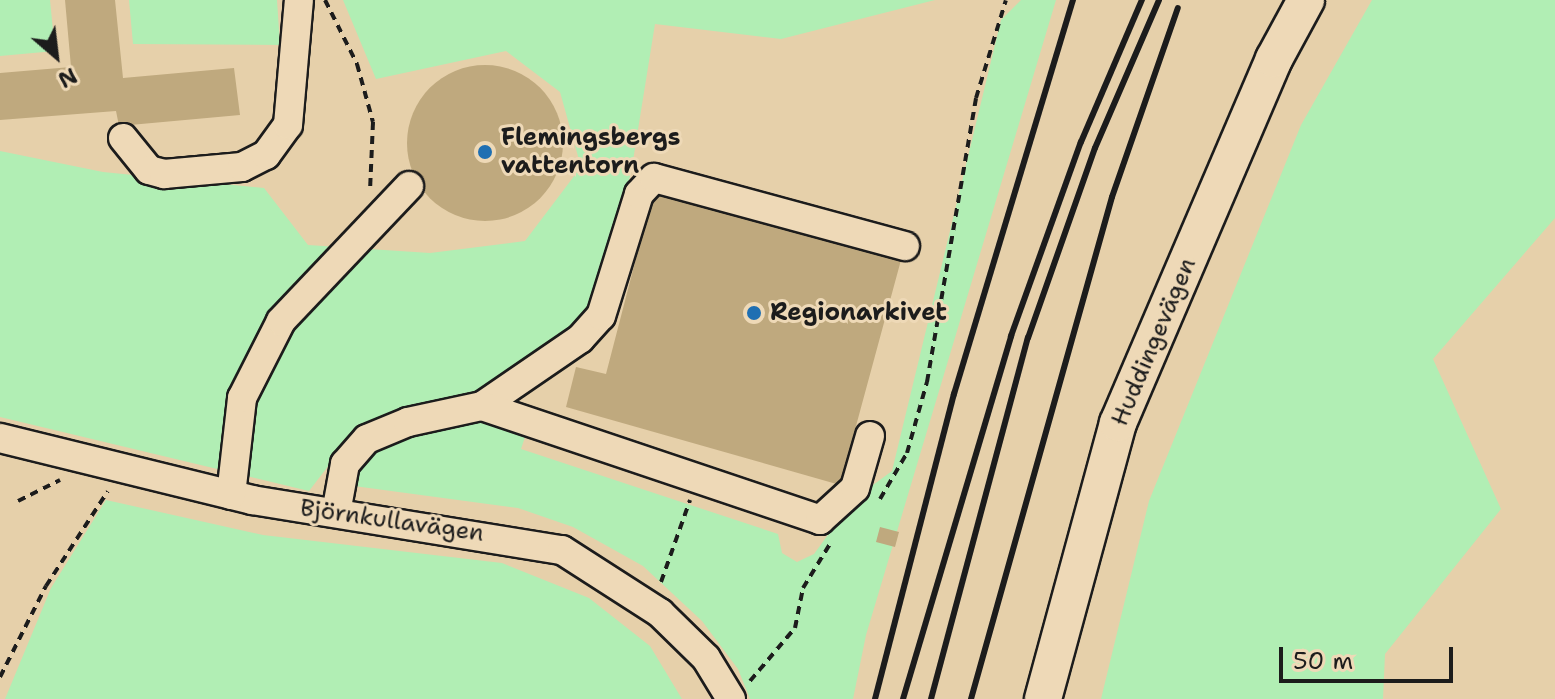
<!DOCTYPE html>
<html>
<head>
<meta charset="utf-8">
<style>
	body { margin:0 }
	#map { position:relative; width:1555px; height:699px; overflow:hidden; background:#e6d0aa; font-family:"Shantell Sans",sans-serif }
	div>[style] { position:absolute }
	.green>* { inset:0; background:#b1eeb4 }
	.building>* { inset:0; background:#bfa97e }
	.round { border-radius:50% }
	.path>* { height:4px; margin-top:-2px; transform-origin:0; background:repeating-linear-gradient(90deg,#1c1c1c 0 8px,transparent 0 14px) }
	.roads { filter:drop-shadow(2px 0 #1c1c1c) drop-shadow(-2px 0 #1c1c1c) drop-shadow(0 2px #1c1c1c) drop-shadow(0 -2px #1c1c1c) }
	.minor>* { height:28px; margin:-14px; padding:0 14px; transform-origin:14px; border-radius:14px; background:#eed9b7 }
	.major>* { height:36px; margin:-18px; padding:0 18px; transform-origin:18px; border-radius:18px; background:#eed9b7 }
	.rail>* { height:6px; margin:-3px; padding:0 3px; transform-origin:3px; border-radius:3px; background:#1c1c1c }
	.dots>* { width:22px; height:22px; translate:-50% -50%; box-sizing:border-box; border:4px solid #eed9b7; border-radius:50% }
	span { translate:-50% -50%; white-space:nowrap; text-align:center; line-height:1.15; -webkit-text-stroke:6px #eed9b7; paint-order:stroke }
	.poi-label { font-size:24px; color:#1c1c1c; font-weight:700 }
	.left { translate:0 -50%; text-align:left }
	.street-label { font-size:24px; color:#1c1c1c }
	.north { position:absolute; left:16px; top:16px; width:80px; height:80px; -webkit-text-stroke:6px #eed9b7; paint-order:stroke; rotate:152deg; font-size:22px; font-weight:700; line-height:32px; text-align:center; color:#1c1c1c }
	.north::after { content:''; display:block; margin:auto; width:28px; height:36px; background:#1c1c1c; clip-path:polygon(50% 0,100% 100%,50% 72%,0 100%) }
	.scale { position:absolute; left:1279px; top:647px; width:174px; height:36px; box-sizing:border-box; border:4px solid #1c1c1c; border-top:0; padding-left:10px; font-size:24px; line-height:28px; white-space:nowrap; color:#1c1c1c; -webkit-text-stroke:6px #eed9b7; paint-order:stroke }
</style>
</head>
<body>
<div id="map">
	<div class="green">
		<div style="clip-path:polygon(0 0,50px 0,55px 51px,0 56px)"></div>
		<div style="clip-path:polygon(129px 0,277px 0,280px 45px,133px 44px)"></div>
		<div style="clip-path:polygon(343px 0,935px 0,781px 39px,655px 24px,631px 173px,590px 312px,546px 352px,484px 393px,420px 403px,359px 426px,309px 491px,0 417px,0 151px,103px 172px,264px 188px,308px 245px,430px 253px,525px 241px,581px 167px,560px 92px,506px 51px,376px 79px)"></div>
		<div style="clip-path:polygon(1021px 0,1056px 0,866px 635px,853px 699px,750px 699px,738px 669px,702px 621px,643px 566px,573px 527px,518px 508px,354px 486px,353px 472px,363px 457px,403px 434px,447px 422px,495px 420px,527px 431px,521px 449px,778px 534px,782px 553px,797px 562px,814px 554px,854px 499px,892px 471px,1001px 20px)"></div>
		<div style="clip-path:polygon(1372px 0,1555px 0,1555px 218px,1433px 359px,1501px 509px,1385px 654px,1383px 699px,1101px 699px,1149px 501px,1301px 125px)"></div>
		<div style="clip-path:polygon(106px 500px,263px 535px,502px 563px,589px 598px,650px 646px,682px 699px,5px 699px,51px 588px)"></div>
	</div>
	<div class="building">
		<div style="clip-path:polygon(65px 0,115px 0,123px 78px,234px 68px,240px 115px,119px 126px,116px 111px,0 120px,0 73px,71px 67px)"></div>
		<div class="round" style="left:407px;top:65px;width:156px;height:156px"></div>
		<div style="clip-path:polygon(654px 189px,901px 260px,840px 485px,566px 407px,576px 367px,606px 374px)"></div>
		<div style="clip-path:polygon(880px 527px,899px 532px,895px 547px,876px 542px)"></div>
	</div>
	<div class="path">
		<div style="left:325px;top:0;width:72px;rotate:63.4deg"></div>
		<div style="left:357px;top:64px;width:60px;rotate:74.6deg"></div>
		<div style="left:373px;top:122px;width:68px;rotate:92.5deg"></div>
		<div style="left:880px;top:499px;width:53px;rotate:-59.6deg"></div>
		<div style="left:907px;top:453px;width:74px;rotate:-74.3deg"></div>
		<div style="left:927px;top:382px;width:288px;rotate:-80.2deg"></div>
		<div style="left:976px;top:98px;width:102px;rotate:-73deg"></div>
		<div style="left:18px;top:501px;width:47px;rotate:-26.6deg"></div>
		<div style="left:661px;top:582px;width:87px;rotate:-70.5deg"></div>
		<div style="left:0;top:677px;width:102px;rotate:-63.2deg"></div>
		<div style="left:46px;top:586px;width:113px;rotate:-56.9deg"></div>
		<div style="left:750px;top:681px;width:70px;rotate:-49.7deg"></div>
		<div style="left:795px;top:628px;width:41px;rotate:-78.7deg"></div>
		<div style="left:803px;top:588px;width:52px;rotate:-58.5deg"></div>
	</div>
	<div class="roads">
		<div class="minor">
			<div style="left:123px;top:138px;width:41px;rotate:50.9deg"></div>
			<div style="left:149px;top:170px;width:16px;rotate:15deg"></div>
			<div style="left:164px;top:174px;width:78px;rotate:-5.1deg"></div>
			<div style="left:242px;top:167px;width:27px;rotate:-27deg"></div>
			<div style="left:266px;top:155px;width:37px;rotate:-54deg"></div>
			<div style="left:288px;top:125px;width:125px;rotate:-85deg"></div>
			<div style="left:482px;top:406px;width:119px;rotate:-34.4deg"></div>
			<div style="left:580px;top:339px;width:31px;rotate:-48deg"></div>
			<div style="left:601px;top:316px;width:128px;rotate:-72.7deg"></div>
			<div style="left:639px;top:194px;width:22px;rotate:-47deg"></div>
			<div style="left:654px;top:178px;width:260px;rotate:15.2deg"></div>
			<div style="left:0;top:438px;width:260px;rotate:13.8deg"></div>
			<div style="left:252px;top:500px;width:314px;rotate:9.2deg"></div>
			<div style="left:562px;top:550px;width:117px;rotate:32.7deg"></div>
			<div style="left:660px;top:613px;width:64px;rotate:44.4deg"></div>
			<div style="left:706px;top:658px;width:48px;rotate:58.6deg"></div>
			<div style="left:231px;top:495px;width:98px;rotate:-83.5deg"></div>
			<div style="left:242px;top:398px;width:86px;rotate:-63.1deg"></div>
			<div style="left:281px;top:321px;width:186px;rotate:-46.5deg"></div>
			<div style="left:336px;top:513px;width:50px;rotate:-79.6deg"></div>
			<div style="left:345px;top:464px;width:33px;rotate:-49deg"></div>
			<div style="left:367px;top:439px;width:44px;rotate:-22.5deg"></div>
			<div style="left:408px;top:422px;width:76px;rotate:-12.2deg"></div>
			<div style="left:482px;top:406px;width:357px;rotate:18.6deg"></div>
			<div style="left:820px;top:520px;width:47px;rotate:-42.4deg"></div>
			<div style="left:855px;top:488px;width:54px;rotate:-73.9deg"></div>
		</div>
		<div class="major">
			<div style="left:1043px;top:699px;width:286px;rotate:-74.8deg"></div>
			<div style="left:1118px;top:423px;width:396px;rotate:-66.8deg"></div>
			<div style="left:1274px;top:59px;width:67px;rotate:-61.5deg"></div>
		</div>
	</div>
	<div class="rail">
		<div style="left:875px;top:699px;width:315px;rotate:-75.5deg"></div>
		<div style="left:954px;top:394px;width:412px;rotate:-73.2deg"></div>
		<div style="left:903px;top:699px;width:379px;rotate:-73.4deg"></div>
		<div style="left:1011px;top:336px;width:206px;rotate:-70.2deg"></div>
		<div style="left:1081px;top:142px;width:155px;rotate:-66.8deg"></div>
		<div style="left:931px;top:699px;width:374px;rotate:-75deg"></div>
		<div style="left:1028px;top:338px;width:201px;rotate:-70.6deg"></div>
		<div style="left:1095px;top:148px;width:161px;rotate:-66.6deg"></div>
		<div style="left:971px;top:699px;width:521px;rotate:-74.31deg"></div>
		<div style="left:1112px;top:197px;width:200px;rotate:-70.8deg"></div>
	</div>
	<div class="dots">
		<div style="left:485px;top:152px;background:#1f6fb2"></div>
		<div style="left:754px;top:313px;background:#1f6fb2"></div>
	</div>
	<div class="poi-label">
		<span class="left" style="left:501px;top:152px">Flemingsbergs<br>vattentorn</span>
		<span class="left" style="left:770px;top:313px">Regionarkivet</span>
	</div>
	<div class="street-label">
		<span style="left:1154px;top:342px;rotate:-67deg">Huddingevägen</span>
		<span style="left:392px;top:521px;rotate:8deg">Björnkullavägen</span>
	</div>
	<div class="north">N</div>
	<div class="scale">50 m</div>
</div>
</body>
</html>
